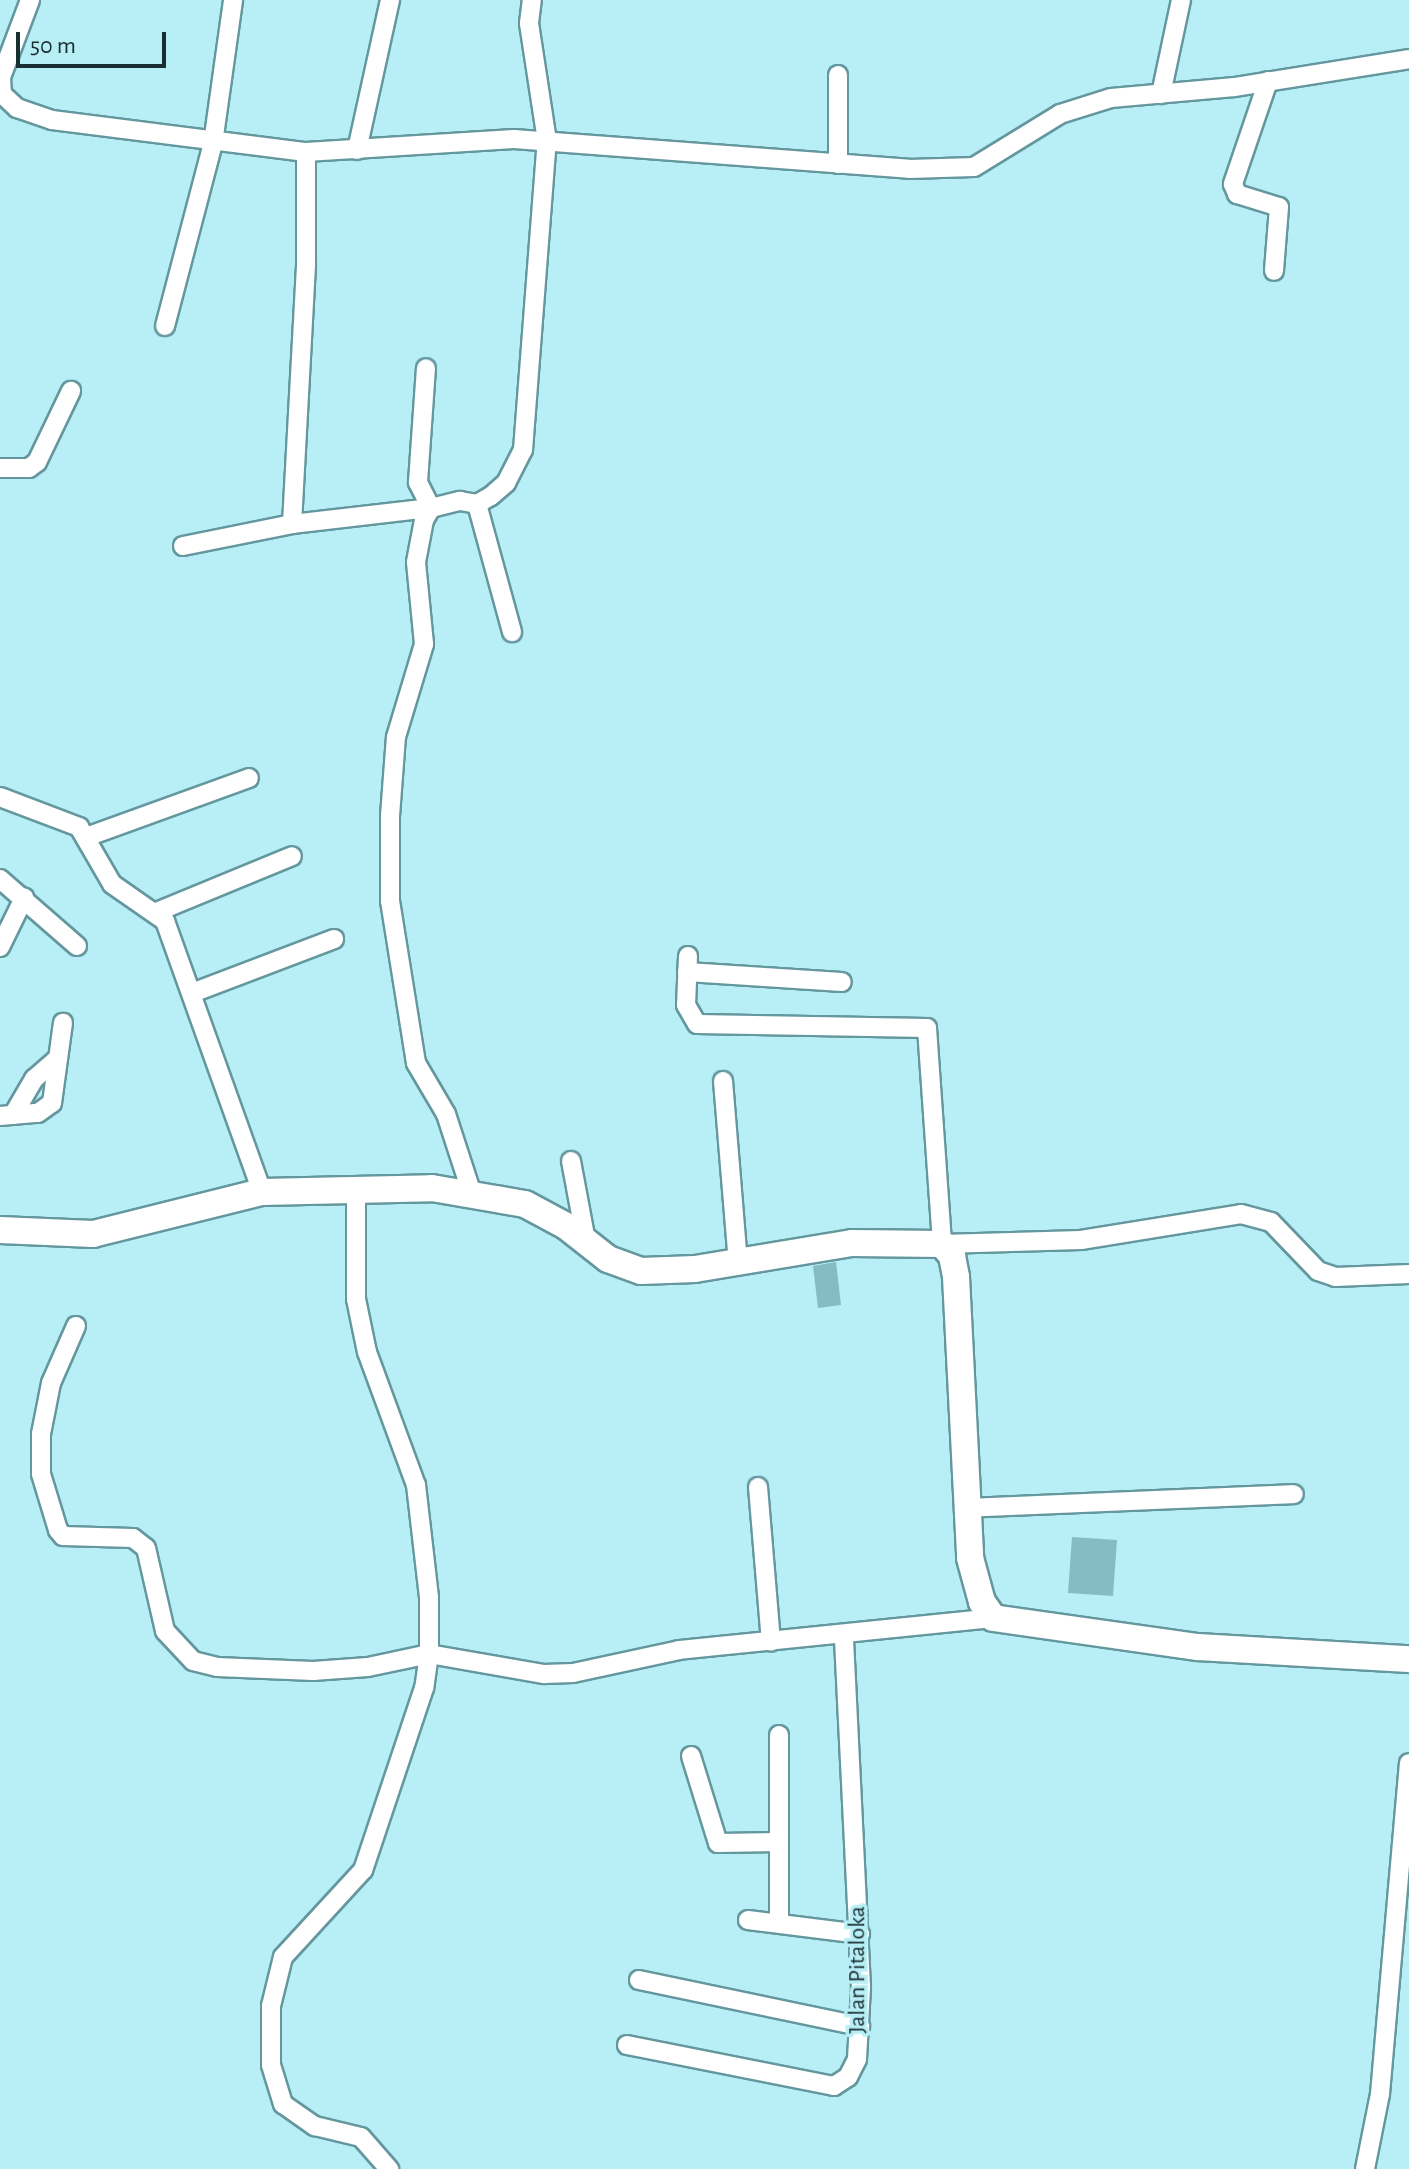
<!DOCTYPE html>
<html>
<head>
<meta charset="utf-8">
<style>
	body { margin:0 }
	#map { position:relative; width:1409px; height:2169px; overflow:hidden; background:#b8eef6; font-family:"Alegreya Sans",sans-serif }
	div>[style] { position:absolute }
	.building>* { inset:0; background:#87bbc3 }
	.roads { filter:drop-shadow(2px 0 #64979e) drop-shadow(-2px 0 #64979e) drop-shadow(0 2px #64979e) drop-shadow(0 -2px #64979e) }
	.street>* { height:18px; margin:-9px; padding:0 9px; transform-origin:9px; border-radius:9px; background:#fff }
	.secondary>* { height:26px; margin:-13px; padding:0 13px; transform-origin:13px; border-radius:13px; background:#fff }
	span { translate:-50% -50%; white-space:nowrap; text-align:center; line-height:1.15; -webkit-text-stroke:7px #b8eef6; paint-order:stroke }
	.street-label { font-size:24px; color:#182e31 }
	.scale { position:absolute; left:16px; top:32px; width:150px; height:36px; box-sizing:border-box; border:4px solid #182e31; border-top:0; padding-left:10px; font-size:24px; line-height:28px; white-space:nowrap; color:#182e31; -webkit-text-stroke:6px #b8eef6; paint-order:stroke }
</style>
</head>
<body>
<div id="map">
	<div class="building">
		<div style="clip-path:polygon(836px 1262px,841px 1305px,818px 1308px,813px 1266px)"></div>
		<div style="clip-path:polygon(1072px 1537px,1117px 1540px,1113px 1596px,1068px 1593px)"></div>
	</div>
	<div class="roads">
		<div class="street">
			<div style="left:30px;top:0;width:82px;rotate:110.6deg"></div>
			<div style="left:1px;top:77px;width:17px;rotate:87deg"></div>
			<div style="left:2px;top:94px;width:21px;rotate:43deg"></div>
			<div style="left:17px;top:108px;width:37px;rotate:19deg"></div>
			<div style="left:52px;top:120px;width:256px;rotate:7.2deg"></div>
			<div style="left:306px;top:152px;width:208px;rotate:-3.6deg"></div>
			<div style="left:514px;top:139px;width:396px;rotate:4.3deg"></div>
			<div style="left:909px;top:169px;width:65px;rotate:-1.8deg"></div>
			<div style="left:974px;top:167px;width:101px;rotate:-31.6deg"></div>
			<div style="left:1060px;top:114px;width:53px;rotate:-17.4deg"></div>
			<div style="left:1111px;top:98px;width:124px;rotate:-5.1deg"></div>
			<div style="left:1235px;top:87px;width:176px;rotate:-9.1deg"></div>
			<div style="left:838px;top:75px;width:89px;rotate:90deg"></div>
			<div style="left:1268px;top:81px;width:109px;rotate:108.8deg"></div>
			<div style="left:1233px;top:184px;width:11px;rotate:68deg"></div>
			<div style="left:1237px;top:194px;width:44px;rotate:17.2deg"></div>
			<div style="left:1279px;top:207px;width:64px;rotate:94.5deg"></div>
			<div style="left:1161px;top:94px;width:96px;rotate:-78deg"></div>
			<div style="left:357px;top:150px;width:154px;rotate:-77.6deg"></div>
			<div style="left:165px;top:326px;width:189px;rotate:-75.3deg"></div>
			<div style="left:213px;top:143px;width:144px;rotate:-82deg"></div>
			<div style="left:0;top:468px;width:29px"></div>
			<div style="left:29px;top:468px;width:10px;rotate:-37deg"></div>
			<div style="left:37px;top:462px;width:79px;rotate:-64.4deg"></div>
			<div style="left:477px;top:504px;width:133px;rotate:74.7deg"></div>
			<div style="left:292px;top:524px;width:261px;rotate:-86.9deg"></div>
			<div style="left:306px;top:263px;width:111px;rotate:-90deg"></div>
			<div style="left:183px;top:546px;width:111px;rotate:-11.4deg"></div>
			<div style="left:292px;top:524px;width:140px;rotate:-6.6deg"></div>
			<div style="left:431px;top:508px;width:29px;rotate:-117deg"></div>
			<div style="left:418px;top:482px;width:114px;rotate:-86deg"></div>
			<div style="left:0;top:797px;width:85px;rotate:20.8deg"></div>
			<div style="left:79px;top:827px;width:66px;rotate:59.9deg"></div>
			<div style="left:112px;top:884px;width:65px;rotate:34.9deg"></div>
			<div style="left:165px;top:921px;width:288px;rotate:70.3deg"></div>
			<div style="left:89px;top:836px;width:170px;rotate:-19.9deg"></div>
			<div style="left:0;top:879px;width:102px;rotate:41deg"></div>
			<div style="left:154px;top:913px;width:149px;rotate:-22.4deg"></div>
			<div style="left:0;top:947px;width:55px;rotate:-63.9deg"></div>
			<div style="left:688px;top:956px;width:49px;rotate:92.3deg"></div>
			<div style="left:686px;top:1005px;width:22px;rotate:60deg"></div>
			<div style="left:697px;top:1024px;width:230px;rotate:1deg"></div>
			<div style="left:927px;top:1028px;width:217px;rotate:86deg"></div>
			<div style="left:942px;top:1244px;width:139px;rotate:-1.6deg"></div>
			<div style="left:1081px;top:1240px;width:162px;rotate:-9.2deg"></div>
			<div style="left:1241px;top:1214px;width:31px;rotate:15deg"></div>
			<div style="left:1271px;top:1222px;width:68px;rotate:46.2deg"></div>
			<div style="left:1318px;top:1271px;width:18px;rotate:19deg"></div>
			<div style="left:1335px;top:1277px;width:74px;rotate:-2.3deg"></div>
			<div style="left:687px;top:972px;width:155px;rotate:3.7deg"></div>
			<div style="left:192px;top:993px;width:152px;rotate:-20.8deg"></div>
			<div style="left:723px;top:1081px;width:182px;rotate:85.3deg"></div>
			<div style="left:13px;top:1115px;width:42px;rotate:-59.7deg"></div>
			<div style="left:34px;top:1079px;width:32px;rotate:-41deg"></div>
			<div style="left:0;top:1116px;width:38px;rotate:-5deg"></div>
			<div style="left:38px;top:1113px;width:17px;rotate:-36deg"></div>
			<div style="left:52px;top:1103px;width:81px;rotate:-82.2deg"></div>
			<div style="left:571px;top:1161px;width:81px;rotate:79.4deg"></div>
			<div style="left:356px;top:1187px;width:112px;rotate:90deg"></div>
			<div style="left:356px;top:1299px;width:54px;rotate:78.3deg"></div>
			<div style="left:367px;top:1352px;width:142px;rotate:69.8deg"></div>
			<div style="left:416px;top:1485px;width:113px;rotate:83.4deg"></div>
			<div style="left:429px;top:1597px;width:57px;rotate:90deg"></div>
			<div style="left:429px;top:1654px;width:117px;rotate:9.9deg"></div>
			<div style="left:544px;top:1674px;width:29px;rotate:-2deg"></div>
			<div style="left:573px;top:1673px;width:108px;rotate:-12.2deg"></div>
			<div style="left:679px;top:1650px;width:316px;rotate:-5.8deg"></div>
			<div style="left:471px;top:1191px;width:81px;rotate:-108deg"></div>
			<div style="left:446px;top:1114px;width:59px;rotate:-120.5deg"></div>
			<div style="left:416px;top:1063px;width:164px;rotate:-99.1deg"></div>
			<div style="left:390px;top:901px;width:85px;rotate:-90deg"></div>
			<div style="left:390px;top:816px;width:79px;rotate:-85.7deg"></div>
			<div style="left:396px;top:737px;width:97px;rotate:-73.2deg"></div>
			<div style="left:424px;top:644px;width:82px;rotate:-95.6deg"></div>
			<div style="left:416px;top:562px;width:43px;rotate:-79.2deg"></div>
			<div style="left:424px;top:520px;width:14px;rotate:-60deg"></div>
			<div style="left:431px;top:508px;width:30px;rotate:-14deg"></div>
			<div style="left:460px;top:501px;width:17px;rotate:10deg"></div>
			<div style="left:477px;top:504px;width:16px;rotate:-30deg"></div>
			<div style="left:491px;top:496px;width:20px;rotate:-41deg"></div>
			<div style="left:506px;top:483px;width:37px;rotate:-63deg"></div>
			<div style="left:523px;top:450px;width:310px;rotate:-85.6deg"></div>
			<div style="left:547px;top:141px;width:119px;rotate:-98.7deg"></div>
			<div style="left:529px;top:23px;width:23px;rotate:-83deg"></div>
			<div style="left:76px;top:1326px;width:62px;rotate:113.7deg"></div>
			<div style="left:51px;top:1383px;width:52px;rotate:101.1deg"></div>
			<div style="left:41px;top:1434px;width:40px;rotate:90deg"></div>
			<div style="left:41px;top:1474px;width:59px;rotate:73.1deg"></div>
			<div style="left:58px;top:1530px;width:8px;rotate:50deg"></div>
			<div style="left:63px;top:1536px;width:70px;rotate:1.6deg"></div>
			<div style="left:133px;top:1538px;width:16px;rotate:38deg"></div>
			<div style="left:146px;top:1548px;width:85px;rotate:77.1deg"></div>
			<div style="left:165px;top:1631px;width:41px;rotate:47deg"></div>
			<div style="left:193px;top:1661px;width:25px;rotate:14deg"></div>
			<div style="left:217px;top:1667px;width:96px;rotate:2.4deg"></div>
			<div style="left:313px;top:1671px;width:55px;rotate:-4.2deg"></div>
			<div style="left:368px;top:1667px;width:62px;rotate:-12deg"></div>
			<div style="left:429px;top:1654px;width:34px;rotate:98deg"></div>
			<div style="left:424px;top:1688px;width:192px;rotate:108.5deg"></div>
			<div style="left:363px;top:1870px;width:118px;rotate:132.6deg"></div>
			<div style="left:283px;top:1957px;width:50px;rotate:103.8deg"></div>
			<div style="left:271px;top:2006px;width:59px;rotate:90deg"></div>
			<div style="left:271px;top:2065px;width:41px;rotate:72.9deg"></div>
			<div style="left:283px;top:2104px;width:39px;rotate:35deg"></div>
			<div style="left:315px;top:2126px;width:47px;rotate:13.4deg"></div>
			<div style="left:361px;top:2137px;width:43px;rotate:48.8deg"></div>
			<div style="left:758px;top:1487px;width:155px;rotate:85.2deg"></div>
			<div style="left:965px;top:1508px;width:329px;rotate:-2.4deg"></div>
			<div style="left:691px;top:1756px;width:91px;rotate:72.8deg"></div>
			<div style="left:718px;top:1843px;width:61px;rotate:-0.9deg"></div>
			<div style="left:748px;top:1920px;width:113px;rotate:7.1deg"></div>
			<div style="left:779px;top:1923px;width:188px;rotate:-90deg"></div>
			<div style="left:639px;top:1980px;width:226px;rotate:11.8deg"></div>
			<div style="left:627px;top:2045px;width:211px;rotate:11.2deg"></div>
			<div style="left:834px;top:2086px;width:17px;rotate:-33deg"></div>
			<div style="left:848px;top:2077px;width:20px;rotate:-63deg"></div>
			<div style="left:857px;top:2059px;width:72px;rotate:-86.8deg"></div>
			<div style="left:861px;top:1987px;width:353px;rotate:-92.8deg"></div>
			<div style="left:1365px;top:2169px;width:76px;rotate:-78.7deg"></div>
			<div style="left:1380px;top:2094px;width:332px;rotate:-85deg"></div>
		</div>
		<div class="secondary">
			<div style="left:0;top:1230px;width:93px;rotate:2.5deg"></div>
			<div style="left:93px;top:1234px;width:174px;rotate:-14deg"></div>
			<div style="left:262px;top:1192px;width:170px;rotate:-1.3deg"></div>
			<div style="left:432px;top:1188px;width:94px;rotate:9.8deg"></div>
			<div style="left:525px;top:1204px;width:47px;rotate:28.2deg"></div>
			<div style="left:566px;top:1226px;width:53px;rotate:38.2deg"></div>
			<div style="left:608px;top:1259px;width:35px;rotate:20deg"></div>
			<div style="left:641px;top:1271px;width:54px;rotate:-2.1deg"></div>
			<div style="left:695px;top:1269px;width:159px;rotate:-9.4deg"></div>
			<div style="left:852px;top:1243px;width:90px;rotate:0.6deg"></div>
			<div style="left:942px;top:1244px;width:16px;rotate:50deg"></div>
			<div style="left:952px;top:1256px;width:21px;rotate:79deg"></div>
			<div style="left:956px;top:1277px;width:281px;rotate:87.1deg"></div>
			<div style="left:970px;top:1558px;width:46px;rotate:74.7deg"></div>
			<div style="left:982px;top:1602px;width:19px;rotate:55deg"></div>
			<div style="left:993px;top:1618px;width:207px;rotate:8.1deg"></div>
			<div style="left:1198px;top:1647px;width:211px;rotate:3.3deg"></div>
		</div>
	</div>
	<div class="street-label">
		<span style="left:858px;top:1970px;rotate:-90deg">Jalan Pitaloka</span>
	</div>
	<div class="scale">50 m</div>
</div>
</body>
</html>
